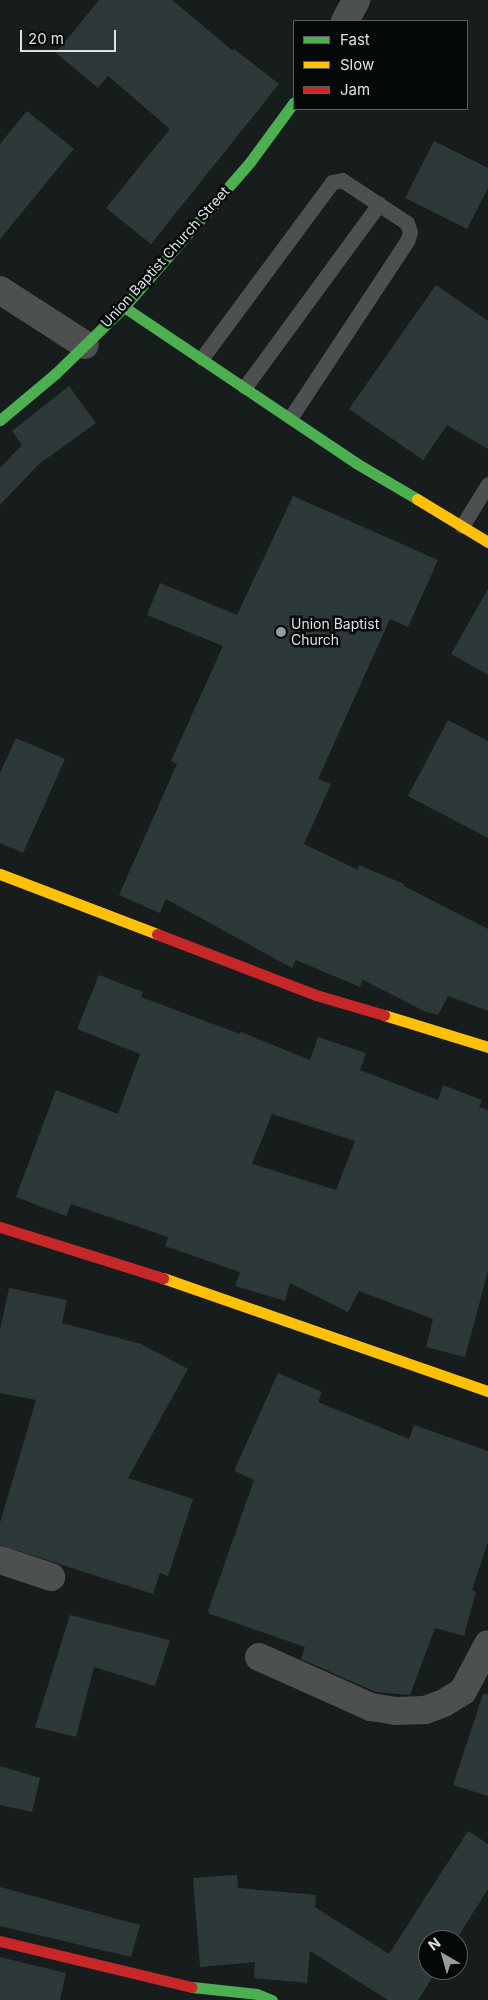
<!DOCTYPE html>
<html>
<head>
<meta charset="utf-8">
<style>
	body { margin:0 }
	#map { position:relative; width:488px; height:2000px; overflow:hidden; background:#171d1d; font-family:Inter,sans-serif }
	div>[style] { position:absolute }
	.building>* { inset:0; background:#2d3839 }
	.lane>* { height:15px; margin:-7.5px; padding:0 7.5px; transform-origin:7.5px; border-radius:7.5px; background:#4c5050 }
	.street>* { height:28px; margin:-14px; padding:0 14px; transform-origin:14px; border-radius:14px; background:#4c5050 }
	.fast>* { height:11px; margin:-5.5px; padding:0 5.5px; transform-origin:5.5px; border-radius:5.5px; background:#4caf50 }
	.slow>* { height:11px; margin:-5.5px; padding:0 5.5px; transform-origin:5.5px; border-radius:5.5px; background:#ffc107 }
	.jam>* { height:11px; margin:-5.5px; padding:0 5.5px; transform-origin:5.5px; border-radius:5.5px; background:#c62828 }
	.dots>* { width:14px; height:14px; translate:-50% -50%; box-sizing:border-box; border:2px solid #040808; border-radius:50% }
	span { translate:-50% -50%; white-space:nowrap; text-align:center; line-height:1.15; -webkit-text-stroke:5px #040808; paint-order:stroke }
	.street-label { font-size:14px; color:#dbe2e3 }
	.poi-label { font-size:14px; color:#dbe2e3 }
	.left { translate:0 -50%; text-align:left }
	.legend { position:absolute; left:293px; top:20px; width:175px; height:90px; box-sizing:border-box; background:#040808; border:1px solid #5a5f60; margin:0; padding:6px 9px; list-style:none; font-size:15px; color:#dbe2e3 }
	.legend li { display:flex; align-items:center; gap:10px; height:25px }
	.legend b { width:25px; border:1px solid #5a5f60 }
	.north { position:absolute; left:418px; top:1930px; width:50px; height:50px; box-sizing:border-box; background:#040808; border:1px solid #5a5f60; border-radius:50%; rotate:322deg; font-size:14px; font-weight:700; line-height:20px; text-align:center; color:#dbe2e3 }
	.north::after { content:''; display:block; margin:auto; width:18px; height:22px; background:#969d9e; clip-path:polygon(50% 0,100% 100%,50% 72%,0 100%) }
	.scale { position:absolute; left:20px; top:30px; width:96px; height:22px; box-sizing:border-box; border:2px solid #dbe2e3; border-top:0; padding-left:6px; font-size:15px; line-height:18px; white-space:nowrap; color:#dbe2e3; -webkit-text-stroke:4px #040808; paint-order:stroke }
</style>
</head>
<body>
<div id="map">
	<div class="building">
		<div style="clip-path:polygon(99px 0,172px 0,233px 51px,234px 49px,279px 84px,151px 244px,106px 208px,170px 129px,108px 76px,98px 88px,56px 53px)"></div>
		<div style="clip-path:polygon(27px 111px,74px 149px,0 239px,0 144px)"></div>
		<div style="clip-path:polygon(434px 141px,488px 168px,488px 188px,467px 229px,405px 198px)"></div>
		<div style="clip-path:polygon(436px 285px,488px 321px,488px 449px,447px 425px,423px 460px,349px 409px)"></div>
		<div style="clip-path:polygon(69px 386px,96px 423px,39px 464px,0 505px,0 468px,22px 445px,12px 431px)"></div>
		<div style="clip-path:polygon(293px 496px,438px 560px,408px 627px,390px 619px,318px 779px,331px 784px,304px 844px,358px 870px,359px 865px,404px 884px,404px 886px,488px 929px,488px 1011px,448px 996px,438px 1015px,426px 1012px,363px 980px,360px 987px,296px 960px,292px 968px,166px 899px,160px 913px,119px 895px,177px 764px,171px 761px,223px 646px,147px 615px,160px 583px,237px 615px)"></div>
		<div style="clip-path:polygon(488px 589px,488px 675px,451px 654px)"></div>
		<div style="clip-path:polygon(448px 720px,488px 741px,488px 838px,408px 796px)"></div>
		<div style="clip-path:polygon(16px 738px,65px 759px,23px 853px,0 843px,0 773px)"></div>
		<div style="clip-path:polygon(evenodd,99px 975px,143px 992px,141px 997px,240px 1034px,241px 1032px,310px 1060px,318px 1037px,366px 1053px,360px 1070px,438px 1100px,443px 1085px,482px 1100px,479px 1107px,488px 1110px,488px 1271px,465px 1357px,426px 1347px,433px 1319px,359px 1291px,348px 1312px,290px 1283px,285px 1301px,235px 1286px,240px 1272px,165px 1246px,168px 1237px,71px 1204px,66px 1216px,16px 1197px,56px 1090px,118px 1114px,140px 1054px,77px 1029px,99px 975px,272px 1114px,355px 1141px,336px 1190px,252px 1164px,272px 1114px)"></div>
		<div style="clip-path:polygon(9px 1288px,67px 1300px,62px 1323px,141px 1344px,188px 1369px,128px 1478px,193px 1499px,168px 1576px,160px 1573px,153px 1594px,0 1545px,0 1523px,36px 1400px,0 1393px,0 1330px)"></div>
		<div style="clip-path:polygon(278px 1373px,322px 1392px,318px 1402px,409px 1439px,414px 1425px,488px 1451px,488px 1542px,472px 1590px,476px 1592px,464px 1636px,435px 1628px,410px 1695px,376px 1692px,301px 1659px,305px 1647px,210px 1614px,208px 1611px,254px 1480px,234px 1471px)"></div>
		<div style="clip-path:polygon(70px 1615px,170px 1640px,155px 1686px,94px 1667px,76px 1737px,35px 1727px)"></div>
		<div style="clip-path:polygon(483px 1694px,488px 1694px,488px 1796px,453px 1785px)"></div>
		<div style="clip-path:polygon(0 1766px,40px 1778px,32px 1812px,0 1805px)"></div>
		<div style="clip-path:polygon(468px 1831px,488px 1844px,488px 1889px,456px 1940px,428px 1940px,428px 1970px,437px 1970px,418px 2000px,388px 2000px,310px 1951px,307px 1983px,254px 1978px,255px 1962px,200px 1967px,193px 1878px,237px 1875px,238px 1888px,316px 1895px,315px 1907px,389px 1954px)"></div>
		<div style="clip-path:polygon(0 1887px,140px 1925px,131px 1957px,0 1926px)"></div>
		<div style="clip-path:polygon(0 1957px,66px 1973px,60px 2000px,0 2000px)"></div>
	</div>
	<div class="lane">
		<div style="left:202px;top:358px;width:219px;rotate:-53.5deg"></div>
		<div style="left:332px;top:182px;width:10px;rotate:-11deg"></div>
		<div style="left:342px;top:180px;width:78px;rotate:33.5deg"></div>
		<div style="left:407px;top:223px;width:9px;rotate:72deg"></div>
		<div style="left:410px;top:232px;width:9px;rotate:108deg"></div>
		<div style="left:407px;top:241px;width:211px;rotate:123.4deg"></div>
		<div style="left:245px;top:387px;width:227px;rotate:-53.8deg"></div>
		<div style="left:462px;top:526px;width:49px;rotate:-58.2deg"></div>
	</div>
	<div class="street">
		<div style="left:345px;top:21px;width:24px;rotate:-62deg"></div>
		<div style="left:0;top:290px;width:101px;rotate:32.9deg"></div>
		<div style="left:0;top:1560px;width:54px;rotate:18.4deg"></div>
		<div style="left:259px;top:1657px;width:123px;rotate:24.1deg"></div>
		<div style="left:371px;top:1707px;width:24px;rotate:9deg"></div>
		<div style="left:395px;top:1711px;width:30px;rotate:-2deg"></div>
		<div style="left:425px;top:1710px;width:20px;rotate:-20deg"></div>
		<div style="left:444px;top:1703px;width:22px;rotate:-32deg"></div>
		<div style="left:463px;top:1691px;width:53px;rotate:-62deg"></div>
	</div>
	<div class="fast">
		<div style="left:124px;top:307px;width:280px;rotate:33.9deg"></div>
		<div style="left:356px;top:463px;width:71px;rotate:30.5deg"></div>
		<div style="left:0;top:420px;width:72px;rotate:-39.9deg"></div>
		<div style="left:55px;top:374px;width:96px;rotate:-44.2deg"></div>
		<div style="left:124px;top:307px;width:192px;rotate:-49deg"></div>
		<div style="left:250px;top:162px;width:74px;rotate:-53.7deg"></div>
		<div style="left:192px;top:1987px;width:65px;rotate:6.1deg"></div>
		<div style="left:257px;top:1994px;width:16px;rotate:22deg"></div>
	</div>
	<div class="slow">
		<div style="left:417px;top:499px;width:83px;rotate:31.2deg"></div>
		<div style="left:0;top:874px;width:168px;rotate:20.9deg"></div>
		<div style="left:384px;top:1015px;width:109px;rotate:17.1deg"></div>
		<div style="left:163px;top:1278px;width:344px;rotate:19.2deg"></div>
	</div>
	<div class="jam">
		<div style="left:157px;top:934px;width:170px;rotate:21deg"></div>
		<div style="left:316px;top:995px;width:71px;rotate:16.4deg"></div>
		<div style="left:0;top:1227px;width:171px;rotate:17.4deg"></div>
		<div style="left:0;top:1941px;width:197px;rotate:13.5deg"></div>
	</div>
	<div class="dots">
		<div style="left:281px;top:632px;background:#969d9e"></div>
	</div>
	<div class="street-label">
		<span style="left:165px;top:257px;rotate:-48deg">Union Baptist Church Street</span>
	</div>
	<div class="poi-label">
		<span class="left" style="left:291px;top:632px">Union Baptist<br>Church</span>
	</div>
	<ul class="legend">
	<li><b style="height:6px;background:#4caf50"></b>Fast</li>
	<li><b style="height:6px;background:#ffc107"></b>Slow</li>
	<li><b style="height:6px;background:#c62828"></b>Jam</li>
	</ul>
	<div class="north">N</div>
	<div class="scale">20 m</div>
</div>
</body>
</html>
